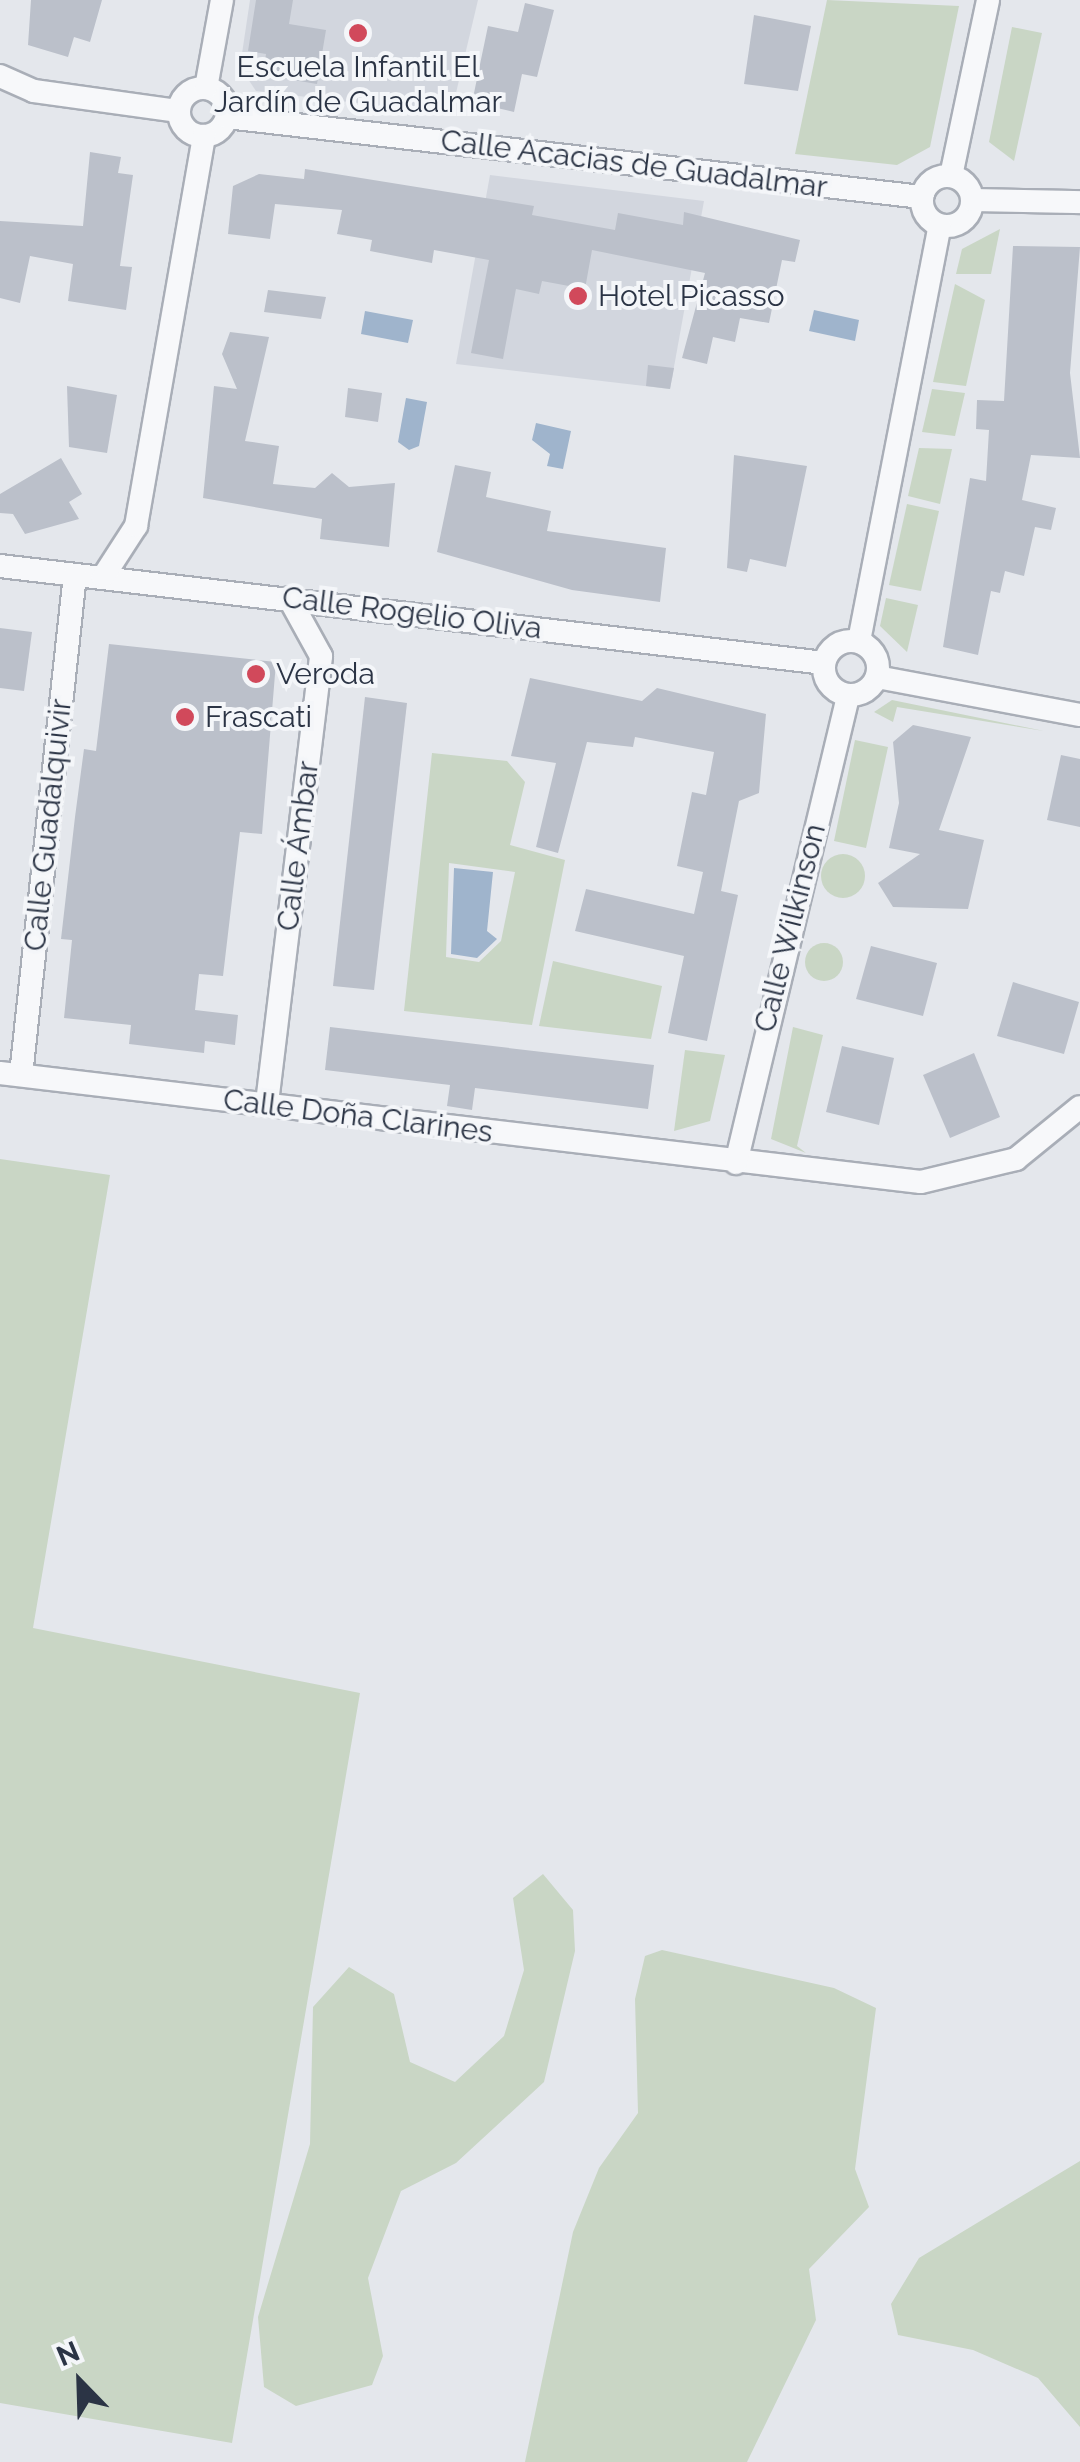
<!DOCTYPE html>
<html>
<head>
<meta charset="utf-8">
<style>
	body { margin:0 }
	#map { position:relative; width:1080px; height:2462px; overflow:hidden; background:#e4e7ec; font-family:Raleway,sans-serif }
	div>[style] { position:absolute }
	.built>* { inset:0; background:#d2d6de }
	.green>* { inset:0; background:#c9d6c5 }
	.round { border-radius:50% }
	.water>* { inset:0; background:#9fb4cc }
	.building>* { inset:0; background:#bbc0ca }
	.roads { filter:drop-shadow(2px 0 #a9aeb7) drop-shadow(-2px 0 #a9aeb7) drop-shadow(0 2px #a9aeb7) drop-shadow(0 -2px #a9aeb7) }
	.minor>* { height:22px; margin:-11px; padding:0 11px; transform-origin:11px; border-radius:11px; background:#f7f8fa }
	.minor>.ring { margin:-11px; padding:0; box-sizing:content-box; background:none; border:22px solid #f7f8fa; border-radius:50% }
	.dots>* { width:28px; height:28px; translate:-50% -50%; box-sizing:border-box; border:5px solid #f4f6f9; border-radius:50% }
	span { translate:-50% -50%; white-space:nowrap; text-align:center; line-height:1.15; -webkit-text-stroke:8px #f4f6f9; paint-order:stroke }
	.poi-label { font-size:30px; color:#2b3445 }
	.left { translate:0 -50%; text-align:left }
	.street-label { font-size:30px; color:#2b3445 }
	.north { position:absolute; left:30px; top:2332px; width:100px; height:100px; -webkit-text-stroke:8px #f4f6f9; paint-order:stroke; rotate:337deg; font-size:28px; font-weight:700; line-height:40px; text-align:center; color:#2b3445 }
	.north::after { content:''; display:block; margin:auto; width:35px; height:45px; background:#2b3445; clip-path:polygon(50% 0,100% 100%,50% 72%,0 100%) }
</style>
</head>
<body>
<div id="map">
	<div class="built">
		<div style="clip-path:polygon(250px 0,478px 0,451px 114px,256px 91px,240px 67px)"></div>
		<div style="clip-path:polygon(490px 175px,704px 201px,670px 389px,456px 364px)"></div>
	</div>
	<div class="green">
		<div style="clip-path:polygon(827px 0,959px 6px,930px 147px,897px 165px,795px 154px)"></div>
		<div style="clip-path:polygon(1012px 27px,1042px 33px,1014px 161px,989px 142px)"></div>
		<div style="clip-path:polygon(1000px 229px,991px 274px,956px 274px,962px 249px)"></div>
		<div style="clip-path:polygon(955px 284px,985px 300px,966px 386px,933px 382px)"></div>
		<div style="clip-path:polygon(932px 389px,965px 393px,955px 436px,922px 432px)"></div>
		<div style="clip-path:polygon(919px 448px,952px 449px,940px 504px,908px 496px)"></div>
		<div style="clip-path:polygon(907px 504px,939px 511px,921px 591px,889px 585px)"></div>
		<div style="clip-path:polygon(886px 598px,918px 605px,907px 652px,880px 626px)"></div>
		<div style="clip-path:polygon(892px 700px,1044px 731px,897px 707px,893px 722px,874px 712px)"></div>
		<div style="clip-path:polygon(855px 740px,888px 747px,866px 848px,834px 841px)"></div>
		<div style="clip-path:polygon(evenodd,432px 753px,507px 761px,525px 782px,510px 845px,565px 860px,532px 1025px,404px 1011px,432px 753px,449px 863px,515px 872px,501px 941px,479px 962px,446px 957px,449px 863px)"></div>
		<div class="round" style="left:821px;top:854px;width:44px;height:44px"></div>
		<div class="round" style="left:805px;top:943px;width:38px;height:38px"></div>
		<div style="clip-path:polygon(553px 961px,662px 986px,651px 1039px,539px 1026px)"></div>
		<div style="clip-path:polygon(793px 1027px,823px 1035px,797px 1146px,806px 1153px,771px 1139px)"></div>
		<div style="clip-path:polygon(685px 1050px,725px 1055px,710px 1121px,674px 1131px)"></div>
		<div style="clip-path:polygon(0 1159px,110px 1175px,33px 1628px,360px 1693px,232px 2443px,0 2403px)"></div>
		<div style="clip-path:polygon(543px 1874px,573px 1910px,575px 1951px,544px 2082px,456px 2163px,401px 2191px,368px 2278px,383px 2356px,372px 2385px,296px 2406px,264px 2387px,258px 2317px,310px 2144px,313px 2007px,349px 1967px,394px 1994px,410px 2062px,455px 2082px,504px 2036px,524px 1970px,513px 1898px)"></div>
		<div style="clip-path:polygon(662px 1950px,834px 1988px,876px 2008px,855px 2169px,869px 2207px,809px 2269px,816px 2320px,747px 2462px,525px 2462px,573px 2232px,599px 2168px,638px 2113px,635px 1999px,645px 1956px)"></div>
		<div style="clip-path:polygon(1080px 2161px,1080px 2427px,1038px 2378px,973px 2350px,898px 2335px,891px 2304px,919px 2258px)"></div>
	</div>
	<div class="water">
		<div style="clip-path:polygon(814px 310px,859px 320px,855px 341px,809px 331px)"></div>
		<div style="clip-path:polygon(365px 311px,413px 320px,408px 343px,361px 334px)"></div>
		<div style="clip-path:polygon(406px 398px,427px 402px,419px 446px,409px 450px,398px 442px)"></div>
		<div style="clip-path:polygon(536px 423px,571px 431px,563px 469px,547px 466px,550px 454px,532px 440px)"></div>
		<div style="clip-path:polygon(454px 868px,493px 872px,487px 931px,497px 939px,477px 958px,451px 954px)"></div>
	</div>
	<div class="building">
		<div style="clip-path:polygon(31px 0,102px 0,90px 42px,74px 37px,68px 57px,28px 45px)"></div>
		<div style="clip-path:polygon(256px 0,293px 0,289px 24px,326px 30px,317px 84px,263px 75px,266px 54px,248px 51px)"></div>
		<div style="clip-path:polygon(525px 3px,554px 10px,537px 77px,522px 74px,514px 112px,480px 104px,474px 93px,488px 26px,518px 32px)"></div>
		<div style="clip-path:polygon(754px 15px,811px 26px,798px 91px,744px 84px)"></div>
		<div style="clip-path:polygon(90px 152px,121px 157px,118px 173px,133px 175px,120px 266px,132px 267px,126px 310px,68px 301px,73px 264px,30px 256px,20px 303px,0 298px,0 221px,83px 226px)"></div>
		<div style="clip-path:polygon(305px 169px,534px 206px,532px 215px,615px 230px,618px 213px,683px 225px,684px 212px,800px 240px,795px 262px,782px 260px,769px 323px,740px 318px,735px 342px,713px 337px,707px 364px,682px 358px,705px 273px,592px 250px,585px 289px,542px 281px,539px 294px,516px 289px,503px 359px,471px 353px,489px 260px,434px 250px,432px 263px,370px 251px,372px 240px,337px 234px,342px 210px,275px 204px,270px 239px,228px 234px,233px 186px,259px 174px,304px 179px)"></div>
		<div style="clip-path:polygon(1013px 246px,1080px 247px,1070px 373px,1080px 458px,1031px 455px,1022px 500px,1056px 508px,1051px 530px,1035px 527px,1024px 576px,1005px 571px,1000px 593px,991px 591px,978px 655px,943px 647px,970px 478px,986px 481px,989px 430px,976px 429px,977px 400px,1004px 401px)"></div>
		<div style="clip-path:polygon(268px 290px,326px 297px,321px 319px,264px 312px)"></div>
		<div style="clip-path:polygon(230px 332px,269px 337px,245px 441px,279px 446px,273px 484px,315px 488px,332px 473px,349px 487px,395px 483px,389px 547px,320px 539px,322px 519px,203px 498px,214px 386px,237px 389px,222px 354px)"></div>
		<div style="clip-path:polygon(648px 365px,674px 368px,670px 389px,646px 386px)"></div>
		<div style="clip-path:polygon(67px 386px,117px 395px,107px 453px,69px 447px)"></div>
		<div style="clip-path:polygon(348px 388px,382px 393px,378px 422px,345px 417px)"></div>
		<div style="clip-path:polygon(734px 455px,807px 466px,786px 567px,750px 559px,747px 572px,727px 568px)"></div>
		<div style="clip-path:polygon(61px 458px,82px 494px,69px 502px,79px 519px,25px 534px,13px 514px,0 513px,0 494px)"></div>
		<div style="clip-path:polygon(455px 465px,491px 472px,486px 497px,551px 511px,547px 531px,666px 548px,660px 602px,572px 590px,437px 552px)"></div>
		<div style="clip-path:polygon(0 628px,32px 632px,24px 691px,0 688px)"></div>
		<div style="clip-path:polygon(109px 644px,276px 662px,262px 834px,240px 832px,223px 976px,199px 974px,195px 1010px,238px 1015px,235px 1045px,205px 1041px,204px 1053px,129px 1044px,131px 1025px,64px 1018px,72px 940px,61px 939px,75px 817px,84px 749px,96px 751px)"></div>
		<div style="clip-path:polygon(530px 678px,642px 701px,657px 688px,766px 714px,759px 793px,739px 801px,721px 891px,738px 895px,707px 1041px,668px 1033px,684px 956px,575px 931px,586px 889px,694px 914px,703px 872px,677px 866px,692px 792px,706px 795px,714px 752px,635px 737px,633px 747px,587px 742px,558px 853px,536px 847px,556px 763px,511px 756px)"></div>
		<div style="clip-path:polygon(365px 697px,407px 703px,374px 990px,333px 986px)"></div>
		<div style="clip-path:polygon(913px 725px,971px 737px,939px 830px,984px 840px,968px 909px,893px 907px,878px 883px,920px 854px,889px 848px,899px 803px,893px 742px)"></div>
		<div style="clip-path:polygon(1061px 755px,1080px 759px,1080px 827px,1047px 820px)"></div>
		<div style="clip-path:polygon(871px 946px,937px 963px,923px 1016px,856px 999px)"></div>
		<div style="clip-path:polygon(1013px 982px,1079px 1002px,1064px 1054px,997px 1036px)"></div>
		<div style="clip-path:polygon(330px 1027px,654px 1065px,648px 1109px,475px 1088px,472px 1110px,447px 1106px,450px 1085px,325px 1070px)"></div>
		<div style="clip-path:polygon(842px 1046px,894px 1058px,879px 1125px,826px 1112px)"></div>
		<div style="clip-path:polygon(974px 1053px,1000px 1117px,950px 1138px,923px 1075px)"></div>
	</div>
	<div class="roads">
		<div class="minor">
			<div style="left:0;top:76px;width:37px;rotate:24deg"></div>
			<div style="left:34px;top:91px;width:146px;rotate:7.9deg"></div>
			<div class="ring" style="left:179px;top:88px;width:26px;height:26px"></div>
			<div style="left:206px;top:88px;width:89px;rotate:-79.7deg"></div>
			<div style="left:227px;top:117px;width:700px;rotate:6.57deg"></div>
			<div class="ring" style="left:922px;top:176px;width:28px;height:28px"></div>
			<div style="left:951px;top:176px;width:180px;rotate:-78.1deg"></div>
			<div style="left:972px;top:200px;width:108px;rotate:1.1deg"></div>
			<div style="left:0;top:566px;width:830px;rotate:6.71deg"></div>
			<div style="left:103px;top:577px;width:61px;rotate:-57.1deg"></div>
			<div style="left:136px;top:526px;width:396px;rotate:-80.1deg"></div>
			<div style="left:859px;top:641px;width:423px;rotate:-79deg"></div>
			<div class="ring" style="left:824px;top:641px;width:32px;height:32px"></div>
			<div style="left:877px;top:677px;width:207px;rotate:10.6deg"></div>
			<div style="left:0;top:1073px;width:927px;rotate:6.75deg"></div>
			<div style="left:921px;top:1182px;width:98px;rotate:-13.6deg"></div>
			<div style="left:1016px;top:1159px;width:82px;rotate:-39.1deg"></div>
			<div style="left:21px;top:1075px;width:503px;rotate:-83.84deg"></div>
			<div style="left:267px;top:1103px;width:450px;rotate:-83.1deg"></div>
			<div style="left:321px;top:656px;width:66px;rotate:-118.9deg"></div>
			<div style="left:736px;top:1163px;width:481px;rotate:-76.5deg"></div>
		</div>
	</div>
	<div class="dots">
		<div style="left:358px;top:33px;background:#d1495b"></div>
		<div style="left:578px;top:296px;background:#d1495b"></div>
		<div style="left:256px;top:674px;background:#d1495b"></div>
		<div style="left:185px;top:717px;background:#d1495b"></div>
	</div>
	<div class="poi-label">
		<span style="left:358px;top:84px">Escuela Infantil El<br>Jardín de Guadalmar</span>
		<span class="left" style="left:598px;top:296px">Hotel Picasso</span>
		<span class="left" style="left:276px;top:674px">Veroda</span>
		<span class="left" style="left:205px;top:717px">Frascati</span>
	</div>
	<div class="street-label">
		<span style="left:634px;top:164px;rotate:7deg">Calle Acacias de Guadalmar</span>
		<span style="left:412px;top:613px;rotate:7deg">Calle Rogelio Oliva</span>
		<span style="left:48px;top:825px;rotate:-84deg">Calle Guadalquivir</span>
		<span style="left:298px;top:846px;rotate:-83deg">Calle Ámbar</span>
		<span style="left:790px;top:928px;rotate:-76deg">Calle Wilkinson</span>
		<span style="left:358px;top:1116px;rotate:7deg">Calle Doña Clarines</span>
	</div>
	<div class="north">N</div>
</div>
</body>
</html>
